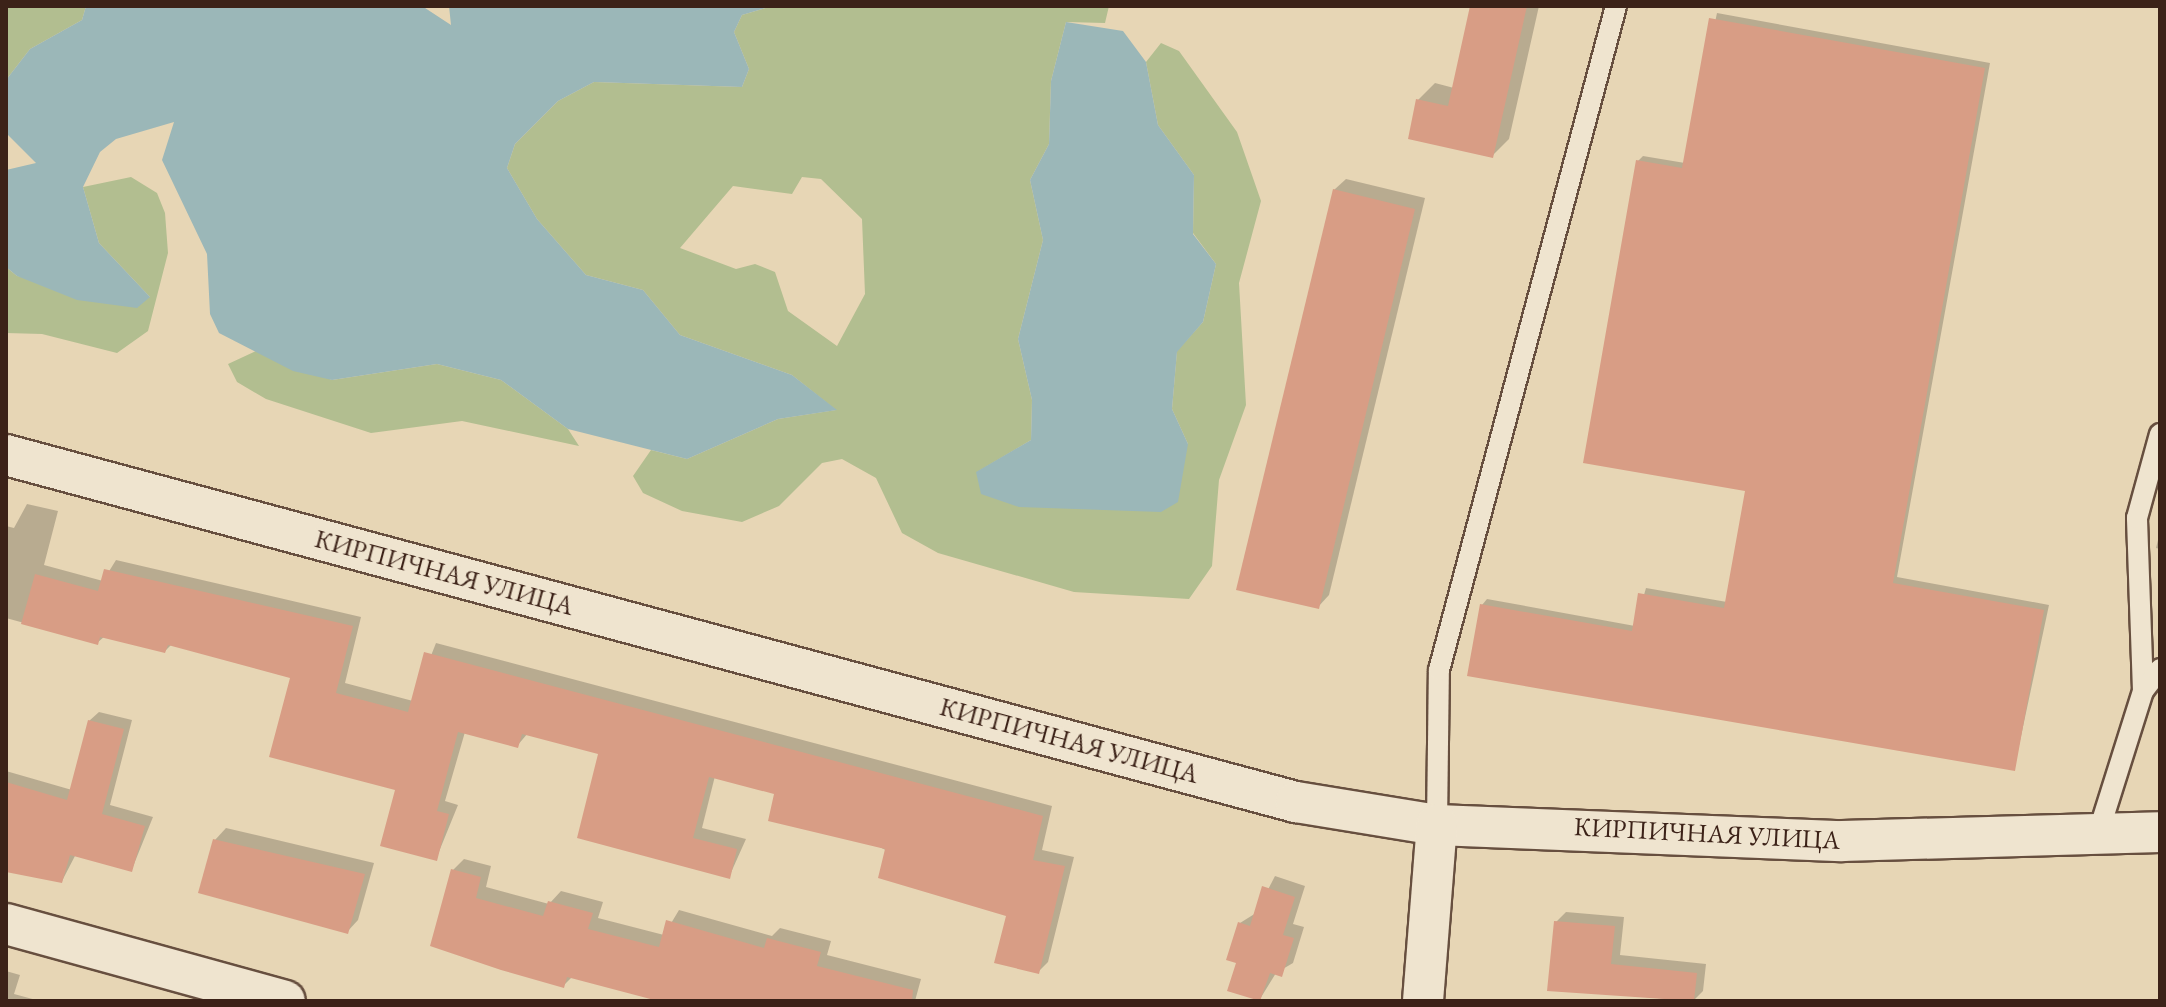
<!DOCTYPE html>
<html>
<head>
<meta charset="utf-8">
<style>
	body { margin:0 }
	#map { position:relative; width:2166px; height:1007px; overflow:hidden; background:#e7d6b5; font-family:"EB Garamond",serif }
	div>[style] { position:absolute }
	.green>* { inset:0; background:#b2be90 }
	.water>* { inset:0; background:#9bb7b8 }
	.shadow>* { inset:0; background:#0003 }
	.building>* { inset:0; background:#d89d85 }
	.roads { filter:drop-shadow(2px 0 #674f3f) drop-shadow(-2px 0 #674f3f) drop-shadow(0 2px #674f3f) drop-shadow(0 -2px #674f3f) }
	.lane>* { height:20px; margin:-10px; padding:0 10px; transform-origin:10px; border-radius:10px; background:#efe4cf }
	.street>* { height:40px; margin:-20px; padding:0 20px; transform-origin:20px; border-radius:20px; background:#efe4cf }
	span { translate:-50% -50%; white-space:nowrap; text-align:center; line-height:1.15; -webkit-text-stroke:6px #efe4cf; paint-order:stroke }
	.street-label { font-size:26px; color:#3c2218 }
	.frame { position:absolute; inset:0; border:8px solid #3c2218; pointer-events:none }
</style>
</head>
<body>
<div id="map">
	<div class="green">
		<div style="clip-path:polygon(6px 6px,86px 6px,82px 20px,30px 49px,6px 80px)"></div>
		<div style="clip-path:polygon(evenodd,772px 6px,1109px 6px,1105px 23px,1066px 22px,1051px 81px,1049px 144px,1030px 180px,1043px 240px,1018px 339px,1032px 400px,1031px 440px,977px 472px,1188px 444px,1172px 409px,1177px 351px,1203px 322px,1216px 264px,1193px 233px,1194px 175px,1158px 125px,1146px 62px,1161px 43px,1179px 51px,1237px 132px,1261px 201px,1239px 283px,1246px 405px,1219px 480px,1212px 566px,1189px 599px,1074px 592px,938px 553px,902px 533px,876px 478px,842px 459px,822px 463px,779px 506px,742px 522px,682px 511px,643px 493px,633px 476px,651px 450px,687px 459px,778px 419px,836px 410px,792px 375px,680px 335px,643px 290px,586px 275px,537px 219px,507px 168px,515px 144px,558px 101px,594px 82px,742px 87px,749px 69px,734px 32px,742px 15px,772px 6px,802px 177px,821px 179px,862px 219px,865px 294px,837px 346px,788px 311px,775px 272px,755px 264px,736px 269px,680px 248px,733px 186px,792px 194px,802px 177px)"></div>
		<div style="clip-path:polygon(131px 177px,157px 193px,165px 213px,168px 253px,148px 331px,117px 353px,42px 334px,6px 333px,6px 267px,17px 276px,150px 297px,99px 243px,83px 187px)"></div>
		<div style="clip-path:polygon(256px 351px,332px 380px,437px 364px,501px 380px,568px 429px,579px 446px,462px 421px,371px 433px,266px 399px,237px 382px,228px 364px)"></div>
	</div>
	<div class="water">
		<div style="clip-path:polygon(86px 6px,422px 6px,451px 25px,449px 6px,772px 6px,742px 15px,734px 32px,749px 69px,742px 87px,594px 82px,558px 101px,515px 144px,507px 168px,537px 219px,586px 275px,643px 290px,680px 335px,792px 375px,837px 410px,778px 419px,687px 459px,568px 429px,501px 380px,437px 364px,332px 380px,293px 371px,219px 333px,210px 314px,207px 254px,162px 160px,174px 122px,116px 139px,100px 152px,83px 187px,99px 243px,150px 297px,137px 308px,77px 300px,17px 276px,6px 267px,6px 170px,36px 163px,6px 133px,6px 80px,30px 49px,82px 20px)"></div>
		<div style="clip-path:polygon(1066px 22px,1123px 31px,1146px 62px,1158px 125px,1194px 175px,1193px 234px,1216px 264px,1203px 322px,1177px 352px,1172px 409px,1188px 444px,1178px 502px,1161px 512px,1019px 507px,981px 494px,976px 472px,1031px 440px,1032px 400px,1018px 339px,1043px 240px,1030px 180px,1049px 144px,1051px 81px)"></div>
	</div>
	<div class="shadow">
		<div style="clip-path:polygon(1472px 6px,1539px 6px,1509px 139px,1492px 156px,1418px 100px,1435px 83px,1454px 88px)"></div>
		<div style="clip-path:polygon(1717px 13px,1990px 63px,1897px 577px,2049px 605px,2014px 769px,1482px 605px,1487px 599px,1635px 626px,1646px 588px,1727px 602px,1747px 490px,1638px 161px,1643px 156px,1685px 163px)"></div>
		<div style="clip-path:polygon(1346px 179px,1425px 198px,1329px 595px,1318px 607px,1334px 190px)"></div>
		<div style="clip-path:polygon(27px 504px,58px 511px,44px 565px,103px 581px,116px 560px,361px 617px,345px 683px,413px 701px,436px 643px,1052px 806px,1042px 850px,1074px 857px,1048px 962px,1038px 972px,1008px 915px,776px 792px,715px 776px,702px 828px,746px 839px,729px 877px,600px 753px,528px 733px,517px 746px,465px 732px,445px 801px,458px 805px,436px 859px,398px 789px,292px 676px,172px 644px,165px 651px,105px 636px,97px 643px,6px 618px,6px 526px,14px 528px)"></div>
		<div style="clip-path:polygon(2160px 532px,2160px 549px,2156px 548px)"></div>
		<div style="clip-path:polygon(99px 712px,132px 720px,110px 805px,153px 817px,132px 869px,76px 854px,62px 881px,6px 839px,6px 771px,72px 790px,89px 721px)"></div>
		<div style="clip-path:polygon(226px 828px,374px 863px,358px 920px,347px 932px,215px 840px)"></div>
		<div style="clip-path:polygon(464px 859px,491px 866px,486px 887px,549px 904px,561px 891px,603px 902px,598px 918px,664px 935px,679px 910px,772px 936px,780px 928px,831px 941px,827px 955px,921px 979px,915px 1001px,666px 1001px,573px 976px,564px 985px,433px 945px,453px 870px)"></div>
		<div style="clip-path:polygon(1275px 876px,1305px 886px,1293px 924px,1304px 927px,1293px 963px,1276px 973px,1260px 999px,1239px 961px,1240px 923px,1256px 913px)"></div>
		<div style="clip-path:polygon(1566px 912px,1624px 917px,1620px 955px,1706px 964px,1703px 991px,1693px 1001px,1549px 989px,1556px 922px)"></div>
		<div style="clip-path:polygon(6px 971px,20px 975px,14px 994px,40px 1001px,6px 1001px)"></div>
	</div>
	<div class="building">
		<div style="clip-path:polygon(1470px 6px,1527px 6px,1493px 158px,1408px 139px,1416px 99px,1448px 106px)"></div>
		<div style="clip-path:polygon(1709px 18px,1985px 68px,1893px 583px,2044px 610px,2015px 771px,1467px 676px,1480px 604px,1632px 631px,1638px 593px,1724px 608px,1745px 491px,1583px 463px,1636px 160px,1682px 168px)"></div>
		<div style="clip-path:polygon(1333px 189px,1415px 209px,1319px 609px,1236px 590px)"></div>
		<div style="clip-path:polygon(104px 569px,353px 626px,336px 693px,408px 712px,424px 652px,1043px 816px,1033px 860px,1065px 866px,1039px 974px,994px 963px,1006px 916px,878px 878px,885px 849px,768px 821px,774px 794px,709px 777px,693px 838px,737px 849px,730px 879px,577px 838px,598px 754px,522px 734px,518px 748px,458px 732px,437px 811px,449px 814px,437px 861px,380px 846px,395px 790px,269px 757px,290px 678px,168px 645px,165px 653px,100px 637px,98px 645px,21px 624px,35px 574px,98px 591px)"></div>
		<div style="clip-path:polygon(88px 720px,124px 729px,102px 814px,145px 826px,132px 872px,70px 855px,62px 883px,6px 872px,6px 782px,67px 800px)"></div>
		<div style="clip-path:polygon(213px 839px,365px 874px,348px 934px,198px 893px)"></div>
		<div style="clip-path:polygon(451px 869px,481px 877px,476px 898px,543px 916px,548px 901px,593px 913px,588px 929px,659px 947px,666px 920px,764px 948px,767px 938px,821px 952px,817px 966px,913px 990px,912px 1001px,658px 1001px,567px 977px,564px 988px,501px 970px,430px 946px)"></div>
		<div style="clip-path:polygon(1262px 886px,1295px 897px,1283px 935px,1294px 938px,1282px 977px,1270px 973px,1260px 1001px,1227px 991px,1236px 963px,1226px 960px,1238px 922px,1250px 926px)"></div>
		<div style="clip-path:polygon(1554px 921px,1615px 926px,1611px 964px,1697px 973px,1694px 1001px,1547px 991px)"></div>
	</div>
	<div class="roads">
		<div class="lane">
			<div style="left:2143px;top:691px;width:173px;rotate:-92deg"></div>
			<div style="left:2137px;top:518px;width:87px;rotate:-74.7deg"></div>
			<div style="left:1437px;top:825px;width:155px;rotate:-89.3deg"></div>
			<div style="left:1439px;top:670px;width:687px;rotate:-75.07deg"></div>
			<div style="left:2097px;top:837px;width:153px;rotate:-72.5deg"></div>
			<div style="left:2143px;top:691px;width:28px;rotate:-52deg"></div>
		</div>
		<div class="street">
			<div style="left:6px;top:455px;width:1336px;rotate:15.06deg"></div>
			<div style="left:1296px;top:802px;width:143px;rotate:9.3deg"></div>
			<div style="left:1437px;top:825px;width:405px;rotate:2.3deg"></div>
			<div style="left:1842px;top:841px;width:318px;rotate:-1.6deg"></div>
			<div style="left:6px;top:924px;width:289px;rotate:15.4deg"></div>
			<div style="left:1423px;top:1001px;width:177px;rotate:-85.5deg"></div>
		</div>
	</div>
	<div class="street-label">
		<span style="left:444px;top:573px;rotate:15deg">КИРПИЧНАЯ УЛИЦА</span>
		<span style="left:1069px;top:741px;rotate:15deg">КИРПИЧНАЯ УЛИЦА</span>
		<span style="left:1707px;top:834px;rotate:3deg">КИРПИЧНАЯ УЛИЦА</span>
	</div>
	<div class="frame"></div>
</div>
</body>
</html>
